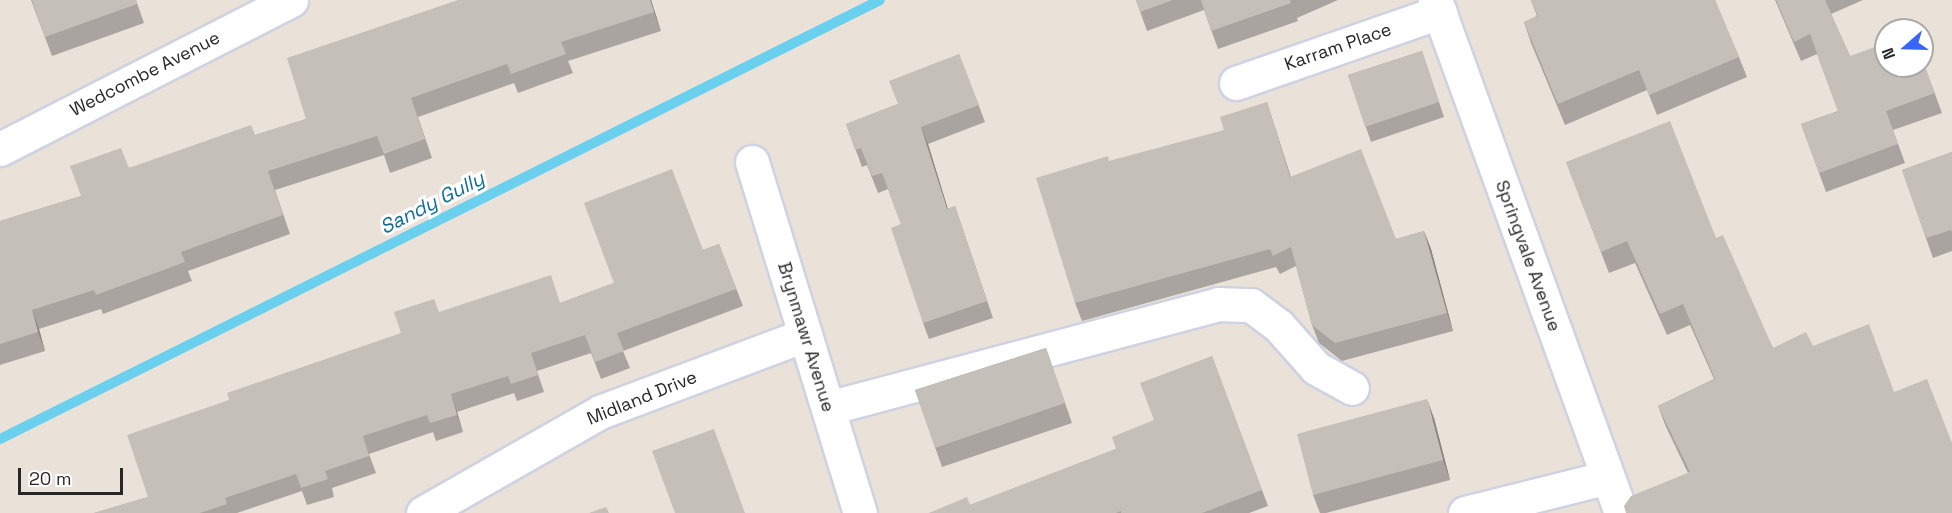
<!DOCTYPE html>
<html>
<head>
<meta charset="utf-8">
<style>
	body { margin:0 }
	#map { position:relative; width:1952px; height:513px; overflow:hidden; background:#eae2d9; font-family:"Space Grotesk",sans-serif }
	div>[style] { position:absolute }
	.stream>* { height:10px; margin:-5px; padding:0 5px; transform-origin:5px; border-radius:5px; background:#6bd0ed }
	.roads { filter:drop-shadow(2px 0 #ced2e1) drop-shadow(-2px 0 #ced2e1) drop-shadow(0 2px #ced2e1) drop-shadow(0 -2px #ced2e1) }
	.minor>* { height:33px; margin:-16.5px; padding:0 16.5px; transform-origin:16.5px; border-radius:16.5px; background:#fff }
	.wall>* { inset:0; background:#a9a49f }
	.shaded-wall>* { inset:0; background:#8a8682 }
	.building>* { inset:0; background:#c5bfb9 }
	span { translate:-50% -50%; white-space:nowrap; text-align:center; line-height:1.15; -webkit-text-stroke:6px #fff; paint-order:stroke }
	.street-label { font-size:18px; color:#272727 }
	.water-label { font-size:20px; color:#0e6c95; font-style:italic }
	.north { position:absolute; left:1874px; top:18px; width:60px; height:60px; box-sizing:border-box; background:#fff; border:2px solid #a9a9a9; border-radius:50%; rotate:250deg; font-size:16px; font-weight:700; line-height:24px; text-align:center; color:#272727 }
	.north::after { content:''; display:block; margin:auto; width:21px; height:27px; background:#3864f8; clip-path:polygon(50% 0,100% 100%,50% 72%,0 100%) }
	.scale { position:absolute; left:18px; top:468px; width:105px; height:27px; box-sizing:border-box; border:3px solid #272727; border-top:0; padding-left:8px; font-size:18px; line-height:21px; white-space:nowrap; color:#272727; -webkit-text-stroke:4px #fff; paint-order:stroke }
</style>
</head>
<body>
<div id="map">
	<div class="stream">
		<div style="left:0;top:439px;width:983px;rotate:-26.51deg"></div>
	</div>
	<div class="roads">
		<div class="minor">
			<div style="left:1435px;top:0;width:546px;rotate:70.07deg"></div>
			<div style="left:1236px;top:83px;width:216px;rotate:-19.2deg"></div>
			<div style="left:0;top:149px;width:327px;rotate:-27.1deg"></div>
			<div style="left:752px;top:162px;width:367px;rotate:72.9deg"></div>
			<div style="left:828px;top:408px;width:404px;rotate:-14.9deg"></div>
			<div style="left:1218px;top:304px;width:33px;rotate:2deg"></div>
			<div style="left:1251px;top:305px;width:34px;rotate:37deg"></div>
			<div style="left:1278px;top:325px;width:57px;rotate:48.5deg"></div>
			<div style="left:1316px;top:368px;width:41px;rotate:29.1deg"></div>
			<div style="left:423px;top:513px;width:204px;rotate:-29.7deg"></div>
			<div style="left:600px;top:412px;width:219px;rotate:-20.6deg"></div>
			<div style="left:1465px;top:513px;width:147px;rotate:-14.1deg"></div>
		</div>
	</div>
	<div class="wall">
		<div style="clip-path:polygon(31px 0,136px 0,144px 23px,52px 56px)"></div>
		<div style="clip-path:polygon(651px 0,661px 31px,568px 61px,573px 73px,518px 93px,514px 83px,418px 117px,432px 158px,390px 173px,384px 155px,275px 190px,290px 234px,188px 271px,192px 281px,103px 314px,101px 309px,39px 329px,45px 351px,0 365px,0 221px,81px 196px,129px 168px,255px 135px,306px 119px)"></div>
		<div style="clip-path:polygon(1136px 0,1338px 0,1297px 18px,1298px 21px,1218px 49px,1204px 10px,1147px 31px)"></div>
		<div style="clip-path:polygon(1531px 0,1715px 0,1739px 57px,1747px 77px,1657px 115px,1647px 90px,1565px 125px,1531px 43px,1524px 22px,1537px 16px)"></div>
		<div style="clip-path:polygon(1775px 0,1863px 0,1831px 14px,1850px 56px,1922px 59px,1942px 113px,1893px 130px,1905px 163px,1826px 192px,1801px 124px,1838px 111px,1817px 54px,1801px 61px)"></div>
		<div style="clip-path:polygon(1422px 51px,1444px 117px,1371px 142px,1348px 75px)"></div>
		<div style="clip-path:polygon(959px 54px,985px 122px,928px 144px,948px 209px,955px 206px,993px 318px,929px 339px,923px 323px,901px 224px,888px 189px,878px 193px,867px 165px,862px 167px,846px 124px,898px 104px)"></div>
		<div style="clip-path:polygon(1267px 102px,1291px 177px,1396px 239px,1424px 231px,1431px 249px,1453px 331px,1342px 361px,1319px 343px,1312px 325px,1296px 266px,1280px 274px,1276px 267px,1082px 321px,1075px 303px,1224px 130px)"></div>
		<div style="clip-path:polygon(1952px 152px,1952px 251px,1933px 258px,1902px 170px)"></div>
		<div style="clip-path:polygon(1566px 162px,1716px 238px,1773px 348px,1813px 346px,1894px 392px,1688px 473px,1666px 427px,1658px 406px,1714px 379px,1690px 325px,1667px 335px,1635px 263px,1609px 273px)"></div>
		<div style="clip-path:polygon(719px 244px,743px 306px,623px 351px,630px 368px,601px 379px,591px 353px,537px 371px,544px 392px,517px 401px,514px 393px,457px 412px,463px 432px,436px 441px,433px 432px,369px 454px,376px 473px,332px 488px,334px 497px,307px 505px,302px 491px,237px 513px,94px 513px,148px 497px,401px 333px,439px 312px,560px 303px)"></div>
		<div style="clip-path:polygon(1046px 348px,1072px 423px,942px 467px,915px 390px)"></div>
		<div style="clip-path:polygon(1212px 356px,1268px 506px,1249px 513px,929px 513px,970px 505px,1116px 449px,1154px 420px)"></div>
		<div style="clip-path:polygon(1434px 418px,1450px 480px,1326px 513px,1320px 513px,1313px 495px)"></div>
	</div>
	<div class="shaded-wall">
		<div style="clip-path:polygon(650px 0,651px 0,661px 31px,654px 12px)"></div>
		<div style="clip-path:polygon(921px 127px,928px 144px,953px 226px,947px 209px)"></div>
		<div style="clip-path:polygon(1424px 231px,1431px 249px,1453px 331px,1447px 313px)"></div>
		<div style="clip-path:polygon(32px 310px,39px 329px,45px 351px,38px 332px)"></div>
		<div style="clip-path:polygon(451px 394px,457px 412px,463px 432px,457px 415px)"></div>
		<div style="clip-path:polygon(1427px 399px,1434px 418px,1450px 480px,1443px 460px)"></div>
	</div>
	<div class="building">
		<div style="clip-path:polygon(32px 0,136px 0,137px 4px,45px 37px)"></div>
		<div style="clip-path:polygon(458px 0,650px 0,654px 12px,561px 42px,566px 54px,511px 74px,507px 64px,411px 98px,425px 139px,384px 154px,377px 136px,268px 171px,283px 215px,181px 252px,185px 262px,96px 295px,94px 290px,32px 310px,38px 332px,0 344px,0 221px,81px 196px,70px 166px,121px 148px,129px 168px,251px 125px,255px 135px,306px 119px,287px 58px)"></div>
		<div style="clip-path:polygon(1136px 0,1173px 0,1140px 12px)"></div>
		<div style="clip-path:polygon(1201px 0,1290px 0,1291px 3px,1211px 31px)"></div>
		<div style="clip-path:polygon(1531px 0,1715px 0,1739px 57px,1649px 95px,1639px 70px,1558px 104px,1524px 22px,1538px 16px)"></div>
		<div style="clip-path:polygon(1776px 0,1825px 0,1850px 56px,1886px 43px,1886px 66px,1922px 66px,1922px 59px,1935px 93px,1886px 111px,1898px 144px,1819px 173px,1801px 124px,1838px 111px,1810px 34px,1794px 42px)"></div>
		<div style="clip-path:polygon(1422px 51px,1439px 102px,1365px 127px,1348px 75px)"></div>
		<div style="clip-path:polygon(959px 54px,979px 105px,921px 127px,947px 209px,955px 206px,987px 301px,923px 323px,891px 228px,901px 224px,882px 173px,872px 176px,861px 148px,855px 150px,846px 124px,898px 104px,889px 81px)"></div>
		<div style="clip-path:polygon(1267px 102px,1290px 177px,1361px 149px,1396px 239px,1424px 231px,1447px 313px,1335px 343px,1312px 325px,1291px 247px,1273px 256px,1270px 249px,1075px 303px,1036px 178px,1108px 156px,1109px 161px,1224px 130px,1220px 117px)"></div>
		<div style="clip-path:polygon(1670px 121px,1716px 238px,1723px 235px,1773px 348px,1806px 332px,1813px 346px,1869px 324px,1894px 392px,1927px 379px,1952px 443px,1952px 513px,1626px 513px,1624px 506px,1631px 496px,1690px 472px,1658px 406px,1715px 379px,1683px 304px,1660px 314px,1627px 241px,1601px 252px,1566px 162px)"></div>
		<div style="clip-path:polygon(1952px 152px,1952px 233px,1951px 230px,1926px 238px,1902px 170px)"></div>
		<div style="clip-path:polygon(672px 169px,703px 250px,719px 244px,736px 289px,617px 333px,624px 351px,595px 362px,585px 335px,531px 353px,538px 375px,511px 384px,508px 376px,451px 394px,457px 415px,430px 423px,427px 415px,363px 436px,369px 456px,325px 471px,328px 479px,301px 488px,296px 474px,225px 498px,227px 504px,200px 513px,94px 513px,148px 497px,127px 435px,229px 400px,227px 393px,401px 333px,394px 312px,434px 299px,439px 312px,551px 275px,560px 303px,614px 283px,584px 203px)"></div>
		<div style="clip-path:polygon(1046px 348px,1065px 403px,935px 448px,915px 390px)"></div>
		<div style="clip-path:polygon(1212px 356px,1262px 490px,1202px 513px,1121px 513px,1121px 511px,1116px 513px,929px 513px,967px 497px,970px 505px,1116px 449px,1112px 437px,1154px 420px,1140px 383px)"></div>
		<div style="clip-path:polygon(1427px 399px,1443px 460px,1313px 495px,1297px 434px)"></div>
		<div style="clip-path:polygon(714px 429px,745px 513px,675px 513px,652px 451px)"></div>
		<div style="clip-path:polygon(606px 507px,609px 513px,589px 513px)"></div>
	</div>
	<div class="street-label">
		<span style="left:1338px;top:47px;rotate:-19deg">Karram Place</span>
		<span style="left:145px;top:74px;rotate:-27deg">Wedcombe Avenue</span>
		<span style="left:1528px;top:256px;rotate:70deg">Springvale Avenue</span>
		<span style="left:806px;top:337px;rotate:73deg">Brynmawr Avenue</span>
		<span style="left:642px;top:398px;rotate:-22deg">Midland Drive</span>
	</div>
	<div class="water-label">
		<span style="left:432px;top:203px;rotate:-27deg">Sandy Gully</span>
	</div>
	<div class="north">N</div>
	<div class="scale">20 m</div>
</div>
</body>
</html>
